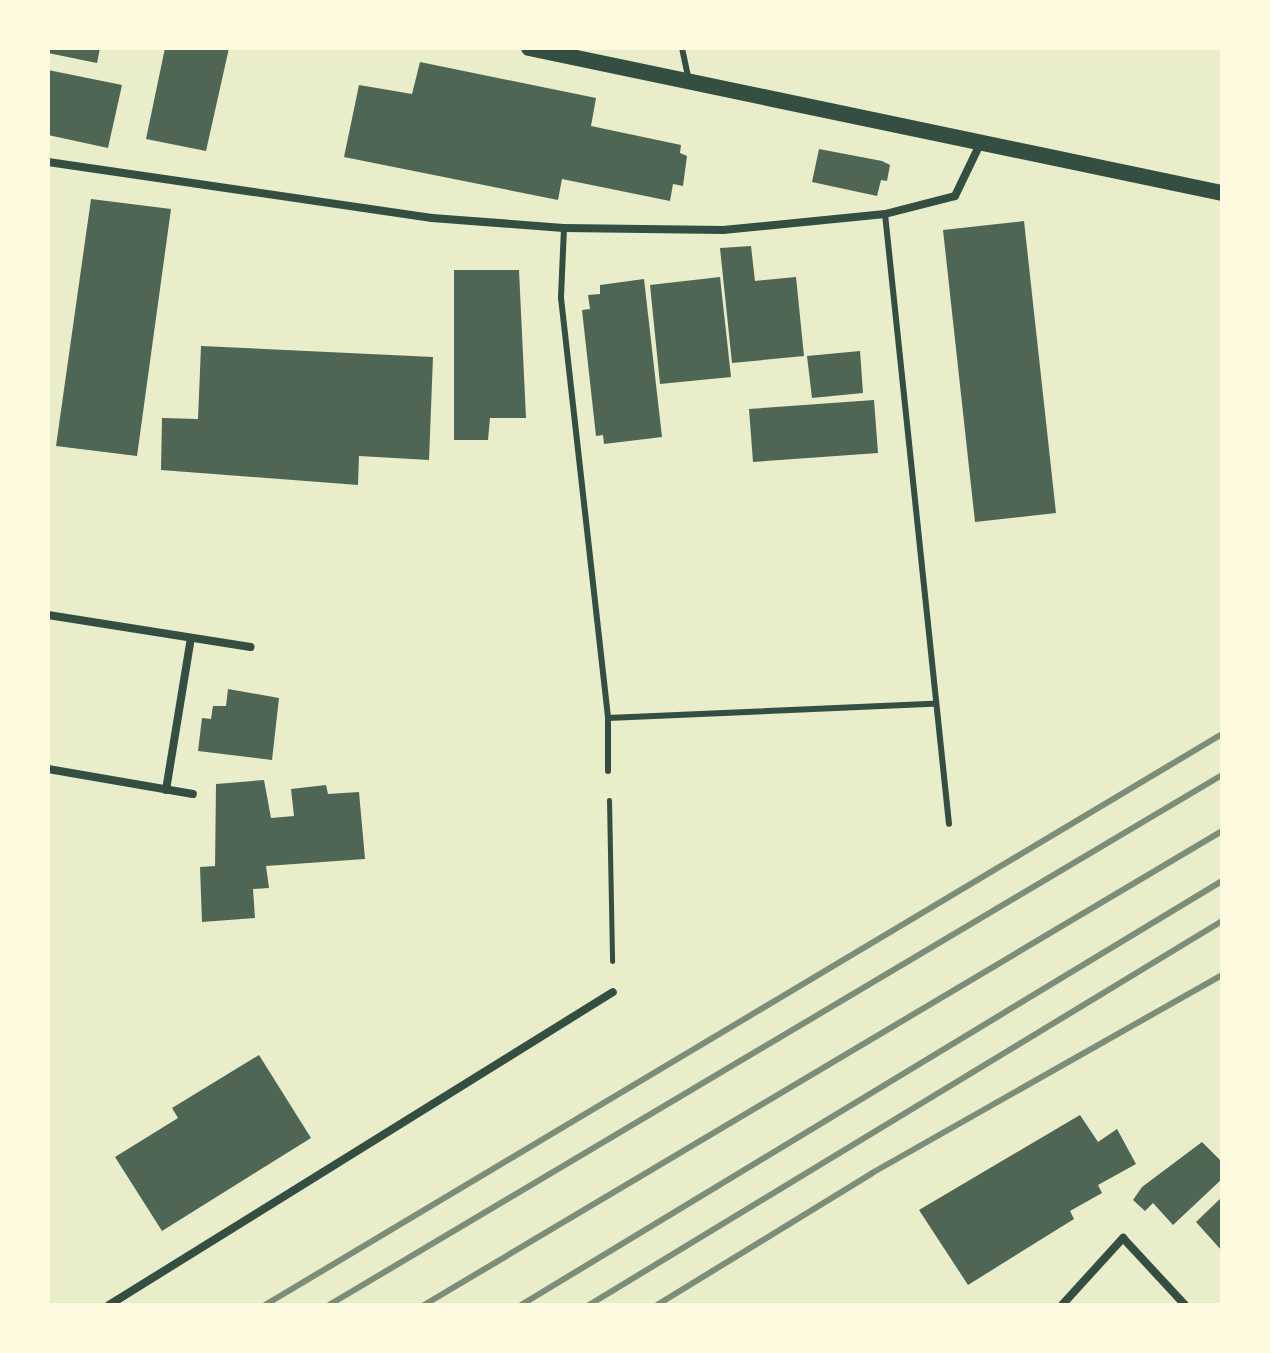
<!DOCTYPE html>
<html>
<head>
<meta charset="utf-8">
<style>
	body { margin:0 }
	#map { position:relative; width:1270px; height:1353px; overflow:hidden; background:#e9edc9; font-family:"DM Sans",sans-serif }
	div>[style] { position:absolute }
	.building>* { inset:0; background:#4f6655 }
	.path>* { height:5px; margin:-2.5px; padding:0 2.5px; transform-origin:2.5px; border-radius:2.5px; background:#344e41 }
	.service>* { height:6px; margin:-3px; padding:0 3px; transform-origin:3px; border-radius:3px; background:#344e41 }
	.minor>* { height:8px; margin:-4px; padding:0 4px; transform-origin:4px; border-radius:4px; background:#344e41 }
	.secondary>* { height:16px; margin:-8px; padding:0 8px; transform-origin:8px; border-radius:8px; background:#344e41 }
	.rail>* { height:6px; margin:-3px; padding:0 3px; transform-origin:3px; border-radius:3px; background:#7c8e77 }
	span { translate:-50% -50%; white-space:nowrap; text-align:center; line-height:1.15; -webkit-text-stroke:8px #fefae0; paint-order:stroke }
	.frame { position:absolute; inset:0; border:50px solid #fefae0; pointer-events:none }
</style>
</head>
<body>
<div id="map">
	<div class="building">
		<div style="clip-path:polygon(48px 48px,100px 48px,97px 63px,48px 53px)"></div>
		<div style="clip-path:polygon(165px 48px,229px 48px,206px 151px,146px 139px)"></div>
		<div style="clip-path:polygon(420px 62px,596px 98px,591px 126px,681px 145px,680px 153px,687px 156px,683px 186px,673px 184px,670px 201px,562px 179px,558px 200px,344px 157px,359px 85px,412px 94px)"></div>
		<div style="clip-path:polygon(48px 70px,122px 85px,108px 148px,48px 135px)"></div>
		<div style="clip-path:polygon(819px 149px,882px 161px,890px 165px,887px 181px,881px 180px,877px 196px,812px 182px)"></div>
		<div style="clip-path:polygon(91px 199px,171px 209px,137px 456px,56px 446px)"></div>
		<div style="clip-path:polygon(1024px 221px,1056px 513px,975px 522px,943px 230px)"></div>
		<div style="clip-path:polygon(751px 246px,755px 281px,796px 277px,804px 356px,732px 363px,720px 248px)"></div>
		<div style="clip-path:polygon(454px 270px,519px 270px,526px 418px,490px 418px,488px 440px,454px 440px)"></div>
		<div style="clip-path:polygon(720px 277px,731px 377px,660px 384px,650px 285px)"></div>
		<div style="clip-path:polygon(644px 279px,662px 437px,604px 444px,603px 435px,596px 436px,582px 310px,590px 309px,588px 295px,600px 294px,600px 285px)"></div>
		<div style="clip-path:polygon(201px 346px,433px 357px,429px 460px,359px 456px,358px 485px,161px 470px,162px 418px,198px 419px)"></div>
		<div style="clip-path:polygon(860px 351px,863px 393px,812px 398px,807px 356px)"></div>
		<div style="clip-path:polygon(874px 400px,878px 453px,753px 462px,749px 409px)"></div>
		<div style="clip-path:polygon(228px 689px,279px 698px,272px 760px,198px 751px,202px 718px,211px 719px,213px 706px,226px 706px)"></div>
		<div style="clip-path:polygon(264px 780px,271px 818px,294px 816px,291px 789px,326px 785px,328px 794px,359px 792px,365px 859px,266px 866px,269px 888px,253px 889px,255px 918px,202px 922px,200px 867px,215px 866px,216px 784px)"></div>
		<div style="clip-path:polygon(259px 1055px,311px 1138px,162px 1231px,115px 1157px,178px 1118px,172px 1108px)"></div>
		<div style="clip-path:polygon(1080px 1115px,1098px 1142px,1117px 1129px,1136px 1164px,1098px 1185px,1102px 1193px,1070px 1211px,1074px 1219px,968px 1285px,919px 1210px)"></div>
		<div style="clip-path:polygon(1202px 1142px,1222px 1162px,1222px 1179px,1173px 1225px,1153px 1203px,1145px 1211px,1133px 1200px,1142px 1187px)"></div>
		<div style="clip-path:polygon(1222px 1197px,1222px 1251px,1196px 1222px)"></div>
	</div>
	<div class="path">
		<div style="left:609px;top:800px;width:161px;rotate:88.9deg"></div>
	</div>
	<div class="service">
		<div style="left:682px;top:48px;width:33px;rotate:78deg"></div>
		<div style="left:885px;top:214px;width:613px;rotate:84.01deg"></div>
		<div style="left:564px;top:228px;width:70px;rotate:92.5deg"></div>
		<div style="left:561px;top:298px;width:423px;rotate:83.6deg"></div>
		<div style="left:608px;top:718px;width:53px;rotate:90deg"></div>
		<div style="left:608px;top:718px;width:325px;rotate:-2.5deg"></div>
	</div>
	<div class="minor">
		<div style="left:48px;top:162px;width:388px;rotate:8.3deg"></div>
		<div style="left:432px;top:218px;width:132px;rotate:4.3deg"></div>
		<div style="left:564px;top:228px;width:159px;rotate:0.7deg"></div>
		<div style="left:723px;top:230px;width:163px;rotate:-5.6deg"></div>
		<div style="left:885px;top:214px;width:72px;rotate:-14.4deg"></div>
		<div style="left:955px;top:196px;width:60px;rotate:-64.3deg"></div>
		<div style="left:48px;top:615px;width:205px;rotate:9deg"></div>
		<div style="left:48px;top:769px;width:147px;rotate:9.8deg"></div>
		<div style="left:166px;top:790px;width:154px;rotate:-80.7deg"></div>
		<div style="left:109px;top:1305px;width:593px;rotate:-31.84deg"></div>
		<div style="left:1062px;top:1305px;width:91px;rotate:-47.7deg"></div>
		<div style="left:1123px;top:1238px;width:91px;rotate:47.2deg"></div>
	</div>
	<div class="secondary">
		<div style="left:529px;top:48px;width:708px;rotate:11.82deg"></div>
	</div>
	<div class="rail">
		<div style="left:265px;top:1305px;width:1114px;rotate:-30.82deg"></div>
		<div style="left:329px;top:1305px;width:1038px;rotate:-30.69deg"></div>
		<div style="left:424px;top:1305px;width:928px;rotate:-30.71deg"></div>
		<div style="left:521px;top:1305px;width:819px;rotate:-31.17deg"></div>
		<div style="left:589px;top:1305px;width:740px;rotate:-31.24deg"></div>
		<div style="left:657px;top:1305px;width:252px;rotate:-31.5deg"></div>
		<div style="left:872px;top:1173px;width:402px;rotate:-29.5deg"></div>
	</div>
	<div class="frame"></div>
</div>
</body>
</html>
